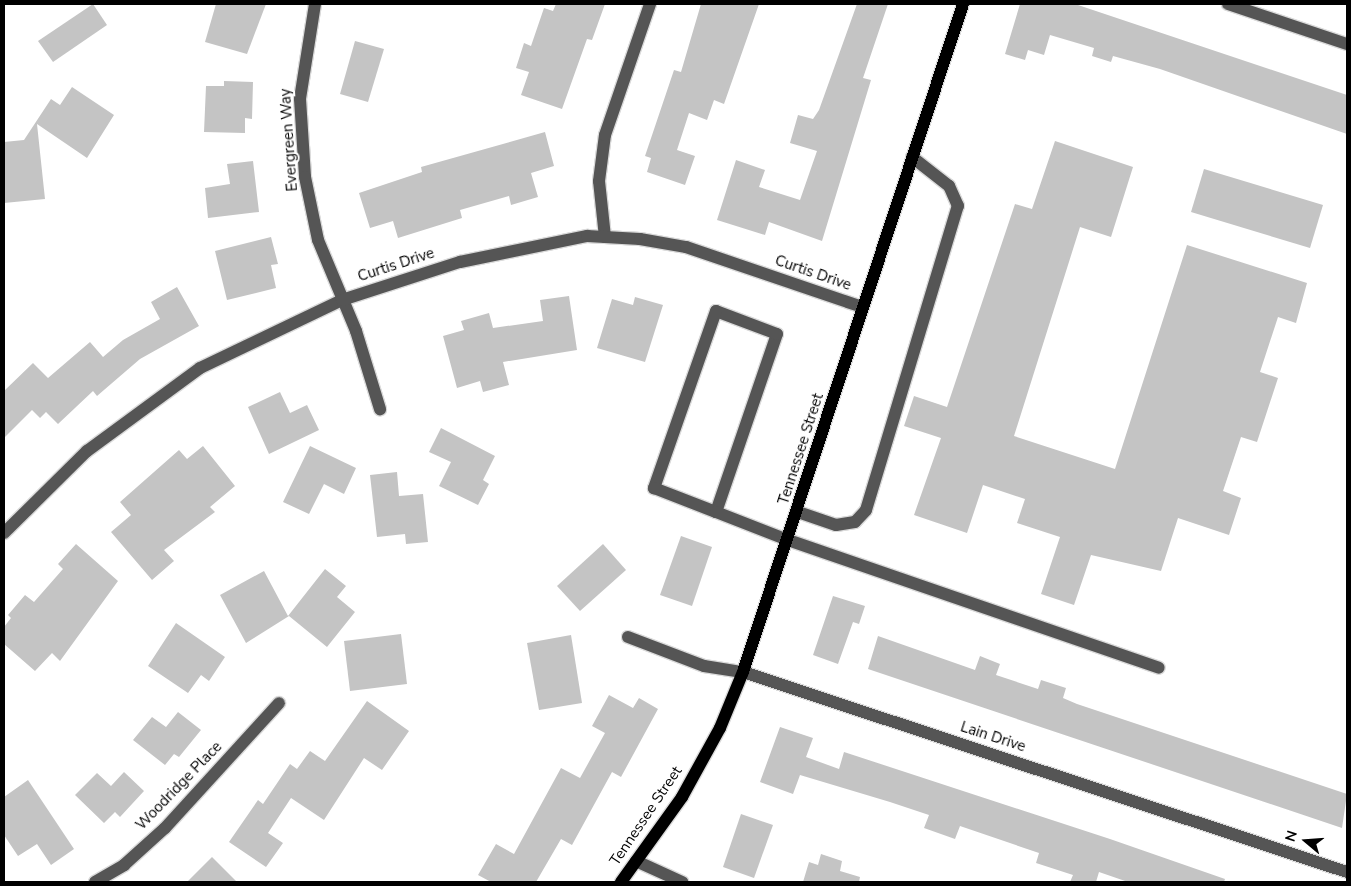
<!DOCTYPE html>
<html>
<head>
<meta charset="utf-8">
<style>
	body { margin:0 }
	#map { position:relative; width:1351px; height:886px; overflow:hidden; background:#fff; font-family:"Nunito Sans",sans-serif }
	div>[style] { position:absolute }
	.building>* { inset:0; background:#c4c4c4 }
	.roads { filter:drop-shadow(1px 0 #dbdbdb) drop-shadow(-1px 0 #dbdbdb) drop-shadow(0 1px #dbdbdb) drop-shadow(0 -1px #dbdbdb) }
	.minor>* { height:12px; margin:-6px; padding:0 6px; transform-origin:6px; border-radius:6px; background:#555 }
	.major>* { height:12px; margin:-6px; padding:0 6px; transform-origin:6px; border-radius:6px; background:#000 }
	span { translate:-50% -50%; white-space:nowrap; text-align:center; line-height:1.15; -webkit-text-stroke:4px #fff; paint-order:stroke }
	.street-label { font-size:15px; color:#000 }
	.frame { position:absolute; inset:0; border:5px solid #000; pointer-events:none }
	.north { position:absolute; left:1281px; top:816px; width:50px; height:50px; -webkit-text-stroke:4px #fff; paint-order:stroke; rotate:288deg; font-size:14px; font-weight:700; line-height:20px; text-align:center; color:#000 }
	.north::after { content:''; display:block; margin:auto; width:18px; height:22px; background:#000; clip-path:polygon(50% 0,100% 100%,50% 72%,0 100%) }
</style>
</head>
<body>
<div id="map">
	<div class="building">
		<div style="clip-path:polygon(93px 4px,107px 25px,53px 62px,38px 41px)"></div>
		<div style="clip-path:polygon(216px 4px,266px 4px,247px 54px,205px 42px)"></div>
		<div style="clip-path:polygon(556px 4px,605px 4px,592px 40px,587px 39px,562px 109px,521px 95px,529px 72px,516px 68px,524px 43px,531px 46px,544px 8px,553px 11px)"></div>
		<div style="clip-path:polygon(701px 4px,759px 4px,724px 104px,714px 100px,707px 120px,689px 113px,677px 150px,695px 156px,685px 185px,647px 172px,651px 158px,645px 156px,674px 70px,681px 72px)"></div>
		<div style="clip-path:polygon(857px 4px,888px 4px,863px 78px,871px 80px,822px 241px,769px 222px,765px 235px,717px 220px,736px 160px,765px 170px,759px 187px,800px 200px,817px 151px,790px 143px,798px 115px,813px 119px,819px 110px)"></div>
		<div style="clip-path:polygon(1020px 4px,1075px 4px,1347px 95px,1347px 134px,1160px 69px,1113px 56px,1111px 62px,1092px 56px,1094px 48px,1050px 35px,1044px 55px,1028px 50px,1025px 60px,1005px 54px)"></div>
		<div style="clip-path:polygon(355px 41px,384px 49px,368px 102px,340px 94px)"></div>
		<div style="clip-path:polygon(224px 81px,253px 82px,252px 119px,245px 118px,245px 133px,204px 132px,206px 86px,224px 86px)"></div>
		<div style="clip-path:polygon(72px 87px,114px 115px,87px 158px,37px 124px,45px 199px,4px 203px,4px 142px,24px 140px,51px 99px,60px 105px)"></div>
		<div style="clip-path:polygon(545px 132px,554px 166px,531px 173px,538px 197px,511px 205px,509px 196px,460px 210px,462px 218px,398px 238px,393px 221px,370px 228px,359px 193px,422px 172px,421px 167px)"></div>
		<div style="clip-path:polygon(1055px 141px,1133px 167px,1111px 237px,1080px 227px,1014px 436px,1115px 469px,1187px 245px,1307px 283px,1296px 323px,1278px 317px,1260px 372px,1278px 378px,1257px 442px,1241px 437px,1223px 491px,1241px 498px,1229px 535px,1178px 518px,1161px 571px,1091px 555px,1074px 605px,1041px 594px,1060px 537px,1017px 523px,1025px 499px,983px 485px,967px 533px,914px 515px,941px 438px,904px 426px,914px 396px,947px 407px,1015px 204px,1032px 209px)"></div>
		<div style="clip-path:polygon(253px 161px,259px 212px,208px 218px,205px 188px,230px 184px,227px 164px)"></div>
		<div style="clip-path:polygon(1204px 169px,1323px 205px,1310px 248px,1191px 212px)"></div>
		<div style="clip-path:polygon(271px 237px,278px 264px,271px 265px,276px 288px,227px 300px,215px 251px)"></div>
		<div style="clip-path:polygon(177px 287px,199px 326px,140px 359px,97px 396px,93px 391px,58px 424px,46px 412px,40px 418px,32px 410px,4px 438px,4px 391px,33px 363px,48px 378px,90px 342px,103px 357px,123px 340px,160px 319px,151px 302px)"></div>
		<div style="clip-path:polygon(569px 296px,577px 350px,503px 362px,509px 385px,483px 392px,480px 381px,457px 388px,443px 336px,464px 330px,461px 321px,489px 313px,493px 328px,543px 321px,540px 300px)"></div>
		<div style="clip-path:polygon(635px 297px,663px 305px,645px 362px,597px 348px,612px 299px,633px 305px)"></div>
		<div style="clip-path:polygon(280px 392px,290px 413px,307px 405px,319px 430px,269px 454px,248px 407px)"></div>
		<div style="clip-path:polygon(441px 428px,495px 456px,483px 480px,489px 484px,478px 505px,439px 486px,451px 462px,429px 452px)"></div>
		<div style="clip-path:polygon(203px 446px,235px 486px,210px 507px,215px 512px,164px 550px,174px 561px,152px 580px,111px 532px,131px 515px,120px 502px,179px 450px,187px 459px)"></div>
		<div style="clip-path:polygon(310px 446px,356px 468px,344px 494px,324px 484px,309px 514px,283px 502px)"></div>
		<div style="clip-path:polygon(397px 472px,399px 496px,423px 494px,428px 542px,406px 544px,405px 534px,377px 537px,370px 475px)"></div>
		<div style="clip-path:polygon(681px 536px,712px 547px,692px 606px,660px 595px)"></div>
		<div style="clip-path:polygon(76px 544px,118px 581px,60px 661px,52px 653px,35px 671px,4px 644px,4px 627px,11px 618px,8px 615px,25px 595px,34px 602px,63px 569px,58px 564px)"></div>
		<div style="clip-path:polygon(603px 544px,626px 570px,580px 611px,557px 586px)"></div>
		<div style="clip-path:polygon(325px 569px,346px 586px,337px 597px,355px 612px,327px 647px,289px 616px,246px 643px,220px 595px,264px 571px,288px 616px)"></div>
		<div style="clip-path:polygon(833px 596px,865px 606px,859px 624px,853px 622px,838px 664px,813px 655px)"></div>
		<div style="clip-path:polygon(176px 623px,225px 657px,209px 681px,201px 675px,188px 693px,148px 666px)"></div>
		<div style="clip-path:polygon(401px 634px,407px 684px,350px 691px,344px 641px)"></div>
		<div style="clip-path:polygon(571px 635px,582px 703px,539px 710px,527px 643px)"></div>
		<div style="clip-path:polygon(878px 636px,975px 670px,980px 656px,1000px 664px,996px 675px,1038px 689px,1041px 680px,1066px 688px,1063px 698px,1077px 704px,1347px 794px,1342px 828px,868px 669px)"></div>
		<div style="clip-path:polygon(609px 695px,633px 708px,639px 698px,658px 709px,621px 777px,612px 772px,572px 845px,561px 839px,536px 882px,491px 882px,478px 875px,496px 844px,514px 854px,561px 768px,580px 778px,605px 733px,592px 726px)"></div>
		<div style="clip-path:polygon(367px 701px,409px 731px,382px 770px,364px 758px,324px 820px,291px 798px,268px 833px,283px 843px,266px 867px,229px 842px,258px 800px,263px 804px,290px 764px,297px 769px,310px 751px,325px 761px)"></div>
		<div style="clip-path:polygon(178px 712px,201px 730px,179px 757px,174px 754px,165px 765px,133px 740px,152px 717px,166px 727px)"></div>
		<div style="clip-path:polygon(780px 727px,813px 738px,806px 757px,839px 769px,844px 752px,1110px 839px,1225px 879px,1224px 882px,1128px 882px,1099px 872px,1096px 882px,1070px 882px,1073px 875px,1036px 863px,1039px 853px,960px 826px,955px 839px,924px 828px,929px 815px,890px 802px,800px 775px,793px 794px,760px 782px)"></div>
		<div style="clip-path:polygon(124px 772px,144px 791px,120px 817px,115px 812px,104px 823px,75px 795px,97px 773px,111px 786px)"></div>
		<div style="clip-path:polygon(28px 780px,74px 849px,51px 865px,37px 844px,18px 856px,4px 835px,4px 797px)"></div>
		<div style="clip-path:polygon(741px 814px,773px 825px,754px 878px,723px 867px)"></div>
		<div style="clip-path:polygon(821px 854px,842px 861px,840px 871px,860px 877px,859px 882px,803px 882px,809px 862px,818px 865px)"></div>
		<div style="clip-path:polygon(212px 857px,237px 882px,187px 882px)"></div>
	</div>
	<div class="roads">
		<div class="minor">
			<div style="left:315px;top:4px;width:96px;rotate:99deg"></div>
			<div style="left:300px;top:99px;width:78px;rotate:86.3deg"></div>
			<div style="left:305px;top:177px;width:64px;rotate:78.3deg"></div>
			<div style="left:318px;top:240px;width:99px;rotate:67.3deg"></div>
			<div style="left:356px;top:331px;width:82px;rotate:72.9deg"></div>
			<div style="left:1228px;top:4px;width:126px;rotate:18.6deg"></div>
			<div style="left:605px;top:237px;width:56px;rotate:-96.1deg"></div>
			<div style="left:599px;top:181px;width:46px;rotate:-82.6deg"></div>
			<div style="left:605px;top:135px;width:139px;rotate:-71deg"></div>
			<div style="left:716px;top:512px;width:188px;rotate:-71.1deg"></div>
			<div style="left:777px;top:334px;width:65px;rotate:-159.3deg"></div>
			<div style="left:716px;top:311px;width:188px;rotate:109.3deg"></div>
			<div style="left:654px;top:488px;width:66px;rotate:21.2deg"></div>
			<div style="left:716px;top:512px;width:77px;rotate:21.3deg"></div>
			<div style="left:788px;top:540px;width:392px;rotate:19deg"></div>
			<div style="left:798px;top:512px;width:40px;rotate:18.9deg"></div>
			<div style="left:836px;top:525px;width:19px;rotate:-9deg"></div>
			<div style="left:855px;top:522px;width:16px;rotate:-47deg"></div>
			<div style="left:866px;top:510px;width:318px;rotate:-73.2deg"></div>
			<div style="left:958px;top:206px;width:22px;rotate:-114deg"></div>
			<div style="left:949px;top:186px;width:47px;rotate:-141.9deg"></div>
			<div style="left:4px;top:533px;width:117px;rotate:-44.7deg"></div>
			<div style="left:87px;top:451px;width:140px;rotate:-36.3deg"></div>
			<div style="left:200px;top:368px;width:157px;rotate:-25.6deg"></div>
			<div style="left:342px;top:300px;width:124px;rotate:-17.9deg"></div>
			<div style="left:460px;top:262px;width:130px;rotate:-11.6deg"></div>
			<div style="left:587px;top:236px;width:53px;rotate:3.2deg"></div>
			<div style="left:640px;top:239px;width:47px;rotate:9.9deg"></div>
			<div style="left:686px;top:247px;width:186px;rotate:18.8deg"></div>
			<div style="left:628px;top:637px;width:81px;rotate:20.9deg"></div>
			<div style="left:704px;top:666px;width:39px;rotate:9deg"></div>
			<div style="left:743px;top:672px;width:636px;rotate:18.32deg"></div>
			<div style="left:636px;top:861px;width:51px;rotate:24.5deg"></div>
			<div style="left:95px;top:882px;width:34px;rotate:-30deg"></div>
			<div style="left:124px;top:865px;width:55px;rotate:-42.1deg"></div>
			<div style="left:165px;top:828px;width:169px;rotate:-47.6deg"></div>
		</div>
		<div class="major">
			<div style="left:621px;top:882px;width:105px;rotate:-54.3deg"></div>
			<div style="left:682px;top:797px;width:79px;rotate:-61.2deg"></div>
			<div style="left:720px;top:728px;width:61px;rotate:-67.7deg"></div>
			<div style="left:743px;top:672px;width:703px;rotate:-71.77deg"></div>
		</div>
	</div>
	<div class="street-label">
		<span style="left:289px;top:140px;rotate:-94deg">Evergreen Way</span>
		<span style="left:396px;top:265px;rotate:-18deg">Curtis Drive</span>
		<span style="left:813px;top:273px;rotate:19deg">Curtis Drive</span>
		<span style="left:801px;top:449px;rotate:-72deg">Tennessee Street</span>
		<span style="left:993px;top:737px;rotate:18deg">Lain Drive</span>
		<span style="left:179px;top:786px;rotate:-46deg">Woodridge Place</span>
		<span style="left:646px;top:816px;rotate:-56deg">Tennessee Street</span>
	</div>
	<div class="frame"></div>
	<div class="north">N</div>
</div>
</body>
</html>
